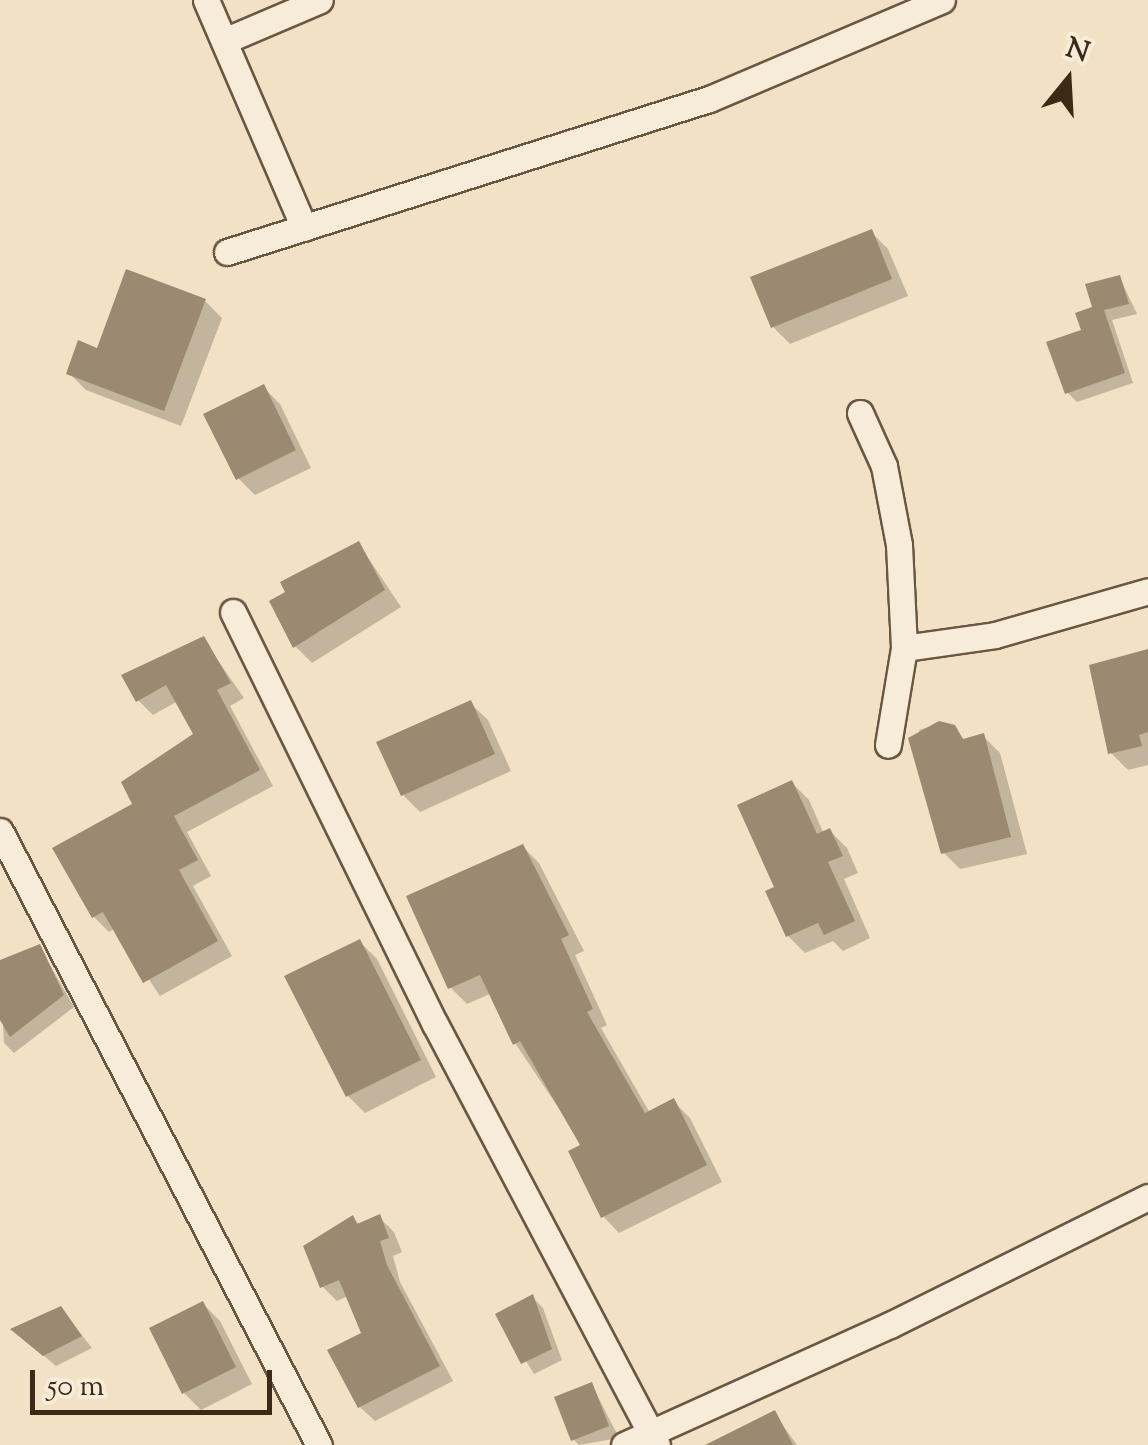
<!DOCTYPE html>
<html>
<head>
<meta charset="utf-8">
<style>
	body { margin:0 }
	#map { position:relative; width:1148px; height:1445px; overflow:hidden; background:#f3e1c5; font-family:"Sorts Mill Goudy",serif }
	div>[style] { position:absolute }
	.shadow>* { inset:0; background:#0003 }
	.building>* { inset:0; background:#9b8971 }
	.roads { filter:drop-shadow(2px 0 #6a5742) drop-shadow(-2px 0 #6a5742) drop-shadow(0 2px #6a5742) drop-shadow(0 -2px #6a5742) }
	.minor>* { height:25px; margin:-12.5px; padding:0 12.5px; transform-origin:12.5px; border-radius:12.5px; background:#f7ecd9 }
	span { translate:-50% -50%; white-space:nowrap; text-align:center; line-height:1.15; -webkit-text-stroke:9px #f7ecd9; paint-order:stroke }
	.north { position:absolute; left:1018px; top:30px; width:100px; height:100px; -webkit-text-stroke:8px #f7ecd9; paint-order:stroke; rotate:18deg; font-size:28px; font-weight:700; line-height:40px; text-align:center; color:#3c2916 }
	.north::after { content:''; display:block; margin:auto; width:35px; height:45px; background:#3c2916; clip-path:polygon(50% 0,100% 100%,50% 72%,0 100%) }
	.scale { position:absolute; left:30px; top:1370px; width:242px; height:45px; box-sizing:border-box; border:5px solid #3c2916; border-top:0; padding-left:12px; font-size:30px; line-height:35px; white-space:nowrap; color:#3c2916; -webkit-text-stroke:8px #f7ecd9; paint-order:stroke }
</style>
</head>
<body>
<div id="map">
	<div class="shadow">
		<div style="clip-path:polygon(871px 232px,888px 249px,908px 296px,790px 344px,773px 327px)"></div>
		<div style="clip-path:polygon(1120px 278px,1137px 314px,1112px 320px,1133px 383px,1077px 402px,1067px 392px,1084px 331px)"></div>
		<div style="clip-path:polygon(205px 301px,222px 318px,181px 426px,86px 390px,69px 373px,98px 351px)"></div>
		<div style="clip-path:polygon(263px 387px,280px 404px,311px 468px,255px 495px,238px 478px)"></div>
		<div style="clip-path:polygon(359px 544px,401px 607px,312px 663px,295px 646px)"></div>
		<div style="clip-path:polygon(203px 639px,244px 698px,230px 706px,273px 786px,187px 832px,211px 876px,193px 886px,232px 956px,160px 996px,115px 928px,109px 932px,94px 917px,136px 805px,197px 735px,178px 701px,153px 715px,138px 700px)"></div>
		<div style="clip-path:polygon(1148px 652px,1148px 765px,1128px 770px,1111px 753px)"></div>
		<div style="clip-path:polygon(470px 703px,488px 720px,511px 771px,420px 812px,403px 795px)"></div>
		<div style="clip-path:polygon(939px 724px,967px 741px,983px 736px,1000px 753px,1027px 854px,960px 869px,943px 852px,919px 730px)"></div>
		<div style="clip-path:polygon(792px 783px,809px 800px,824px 834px,830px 831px,847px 848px,858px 873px,844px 879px,870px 938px,843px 951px,833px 941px,805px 953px,788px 936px,777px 888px)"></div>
		<div style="clip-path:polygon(523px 847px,539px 863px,584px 951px,575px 955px,607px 1025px,601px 1028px,650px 1113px,674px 1102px,690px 1118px,722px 1182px,619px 1233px,603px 1216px,584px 1146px,515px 1043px,492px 993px,467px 1004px,451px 988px)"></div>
		<div style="clip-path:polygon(360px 942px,377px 959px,436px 1077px,365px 1113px,348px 1096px)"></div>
		<div style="clip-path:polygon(40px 948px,74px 1007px,14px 1053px,4px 1043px,0 967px)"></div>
		<div style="clip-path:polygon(379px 1217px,394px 1232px,402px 1252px,393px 1256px,400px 1282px,453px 1381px,375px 1421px,360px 1407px,364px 1334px,348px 1296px,337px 1301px,322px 1286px,353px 1218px,360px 1225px)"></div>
		<div style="clip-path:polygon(532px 1297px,543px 1308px,562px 1360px,534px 1374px,498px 1315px)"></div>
		<div style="clip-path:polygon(203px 1304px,220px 1321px,252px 1384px,201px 1410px,184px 1393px)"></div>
		<div style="clip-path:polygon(61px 1309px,92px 1348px,56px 1366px,25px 1340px)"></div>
		<div style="clip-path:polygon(592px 1385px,619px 1438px,579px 1445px,574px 1440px)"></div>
		<div style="clip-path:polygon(774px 1413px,797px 1445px,710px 1445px)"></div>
	</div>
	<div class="building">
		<div style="clip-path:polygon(872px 229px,892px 279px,771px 328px,750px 277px)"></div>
		<div style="clip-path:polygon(126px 269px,206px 299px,164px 411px,66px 374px,78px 340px,97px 348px)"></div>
		<div style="clip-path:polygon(1120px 275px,1129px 304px,1104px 310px,1125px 373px,1065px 394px,1046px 342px,1081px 330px,1075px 313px,1092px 307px,1085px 284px)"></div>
		<div style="clip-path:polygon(264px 384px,296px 450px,236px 480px,203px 414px)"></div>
		<div style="clip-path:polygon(359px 541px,385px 590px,293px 648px,269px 601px,285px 592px,280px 582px)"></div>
		<div style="clip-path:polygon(204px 636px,231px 683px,217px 690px,260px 770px,174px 816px,198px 860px,179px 870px,218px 941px,143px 983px,103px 912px,92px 918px,52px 848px,132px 804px,121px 782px,193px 734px,166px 685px,136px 702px,121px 675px)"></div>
		<div style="clip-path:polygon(1148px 649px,1148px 732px,1139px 735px,1142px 746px,1108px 754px,1089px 665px)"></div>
		<div style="clip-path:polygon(471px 700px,495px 754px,401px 796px,376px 742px)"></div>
		<div style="clip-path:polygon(939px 721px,955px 725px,963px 739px,984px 733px,1011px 837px,941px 854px,908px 738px)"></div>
		<div style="clip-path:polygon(792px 780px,817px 834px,830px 828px,843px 856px,828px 862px,855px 921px,824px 935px,818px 923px,786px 937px,765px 891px,774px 887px,737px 805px)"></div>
		<div style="clip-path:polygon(523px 844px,569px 935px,561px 939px,593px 1009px,587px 1012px,645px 1113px,674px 1098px,707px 1165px,601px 1218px,568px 1151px,580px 1145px,520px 1041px,513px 1045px,480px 975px,448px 989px,406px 896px)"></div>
		<div style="clip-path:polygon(360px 939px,421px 1060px,346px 1097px,284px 976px)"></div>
		<div style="clip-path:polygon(40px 944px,64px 995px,10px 1037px,0 1020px,0 960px)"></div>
		<div style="clip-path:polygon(380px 1214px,389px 1238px,380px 1241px,387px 1265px,440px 1366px,358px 1408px,327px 1350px,361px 1333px,339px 1280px,320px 1288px,303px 1246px,353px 1215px,357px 1224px)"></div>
		<div style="clip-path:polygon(533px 1294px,552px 1349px,521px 1364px,495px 1314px)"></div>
		<div style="clip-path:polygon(203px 1301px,236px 1367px,182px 1394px,149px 1328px)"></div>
		<div style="clip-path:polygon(61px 1306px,82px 1336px,43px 1356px,10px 1329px)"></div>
		<div style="clip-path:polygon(592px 1382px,609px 1426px,571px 1441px,554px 1397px)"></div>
		<div style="clip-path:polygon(775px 1410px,793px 1445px,705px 1445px)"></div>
	</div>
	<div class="roads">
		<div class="minor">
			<div style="left:206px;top:0;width:248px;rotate:66.7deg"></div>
			<div style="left:224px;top:41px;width:104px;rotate:-23.1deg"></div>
			<div style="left:227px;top:252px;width:506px;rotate:-17.61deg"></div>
			<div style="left:709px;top:99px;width:253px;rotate:-23deg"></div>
			<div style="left:860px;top:413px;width:58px;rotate:65.6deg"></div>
			<div style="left:884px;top:466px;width:80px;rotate:79.2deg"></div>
			<div style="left:899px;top:545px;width:103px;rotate:87.2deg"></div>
			<div style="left:904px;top:648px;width:98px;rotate:99.4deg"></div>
			<div style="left:233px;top:612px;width:459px;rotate:63.9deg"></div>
			<div style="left:435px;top:1024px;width:476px;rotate:62.2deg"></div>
			<div style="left:904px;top:648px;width:92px;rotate:-8.1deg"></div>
			<div style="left:995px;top:635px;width:159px;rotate:-16deg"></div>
			<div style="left:0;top:831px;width:692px;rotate:62.55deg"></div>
			<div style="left:624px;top:1445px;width:292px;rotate:-24.3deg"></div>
			<div style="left:890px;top:1325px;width:288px;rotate:-26.4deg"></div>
		</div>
	</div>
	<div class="north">N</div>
	<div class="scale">50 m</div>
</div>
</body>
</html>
